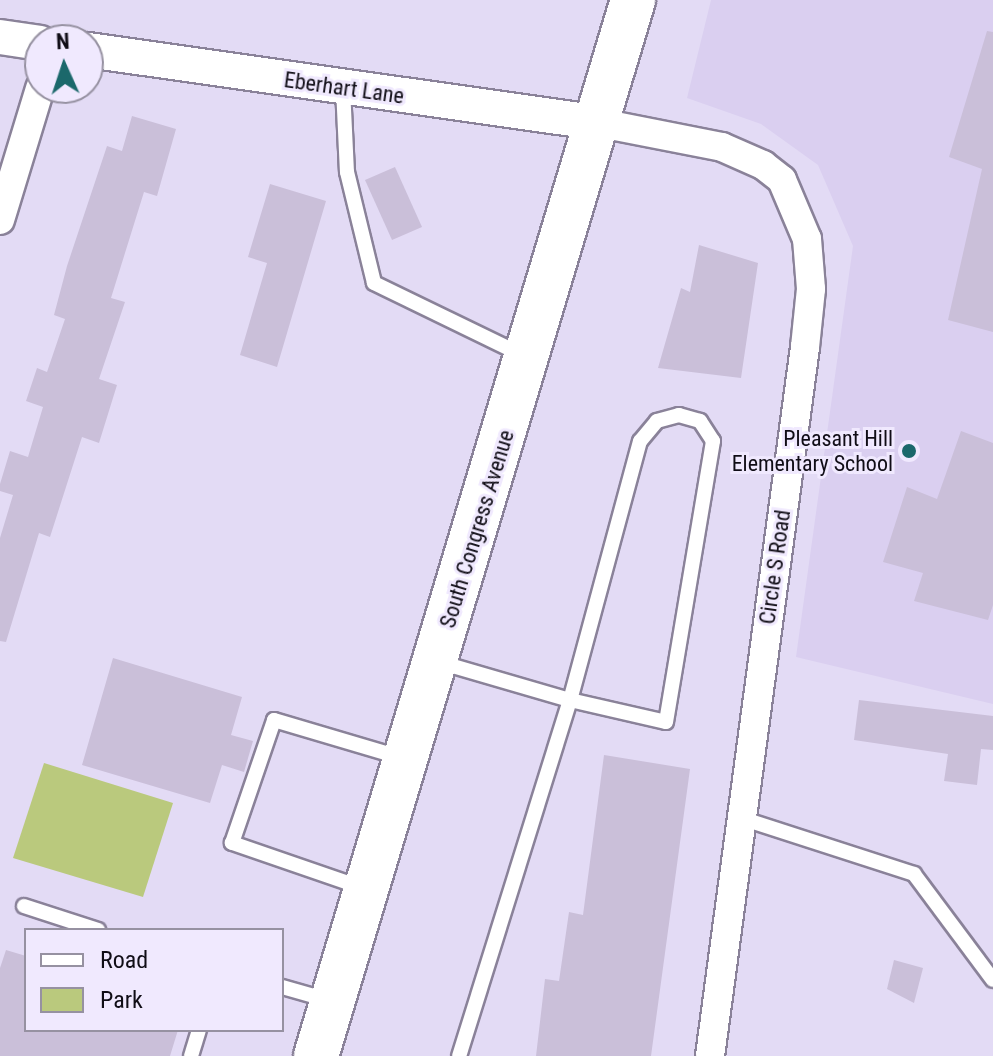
<!DOCTYPE html>
<html>
<head>
<meta charset="utf-8">
<style>
	body { margin:0 }
	#map { position:relative; width:993px; height:1056px; overflow:hidden; background:#e3dbf5; font-family:"Roboto Condensed",sans-serif }
	div>[style] { position:absolute }
	.built>* { inset:0; background:#dacff0 }
	.green>* { inset:0; background:#bac97d }
	.building>* { inset:0; background:#cabfd9 }
	.roads { filter:drop-shadow(2px 0 #8a8299) drop-shadow(-2px 0 #8a8299) drop-shadow(0 2px #8a8299) drop-shadow(0 -2px #8a8299) }
	.service>* { height:14px; margin:-7px; padding:0 7px; transform-origin:7px; border-radius:7px; background:#fff }
	.minor>* { height:28px; margin:-14px; padding:0 14px; transform-origin:14px; border-radius:14px; background:#fff }
	.tertiary>* { height:34px; margin:-17px; padding:0 17px; transform-origin:17px; border-radius:17px; background:#fff }
	.primary>* { height:44px; margin:-22px; padding:0 22px; transform-origin:22px; border-radius:22px; background:#fff }
	.dots>* { width:22px; height:22px; translate:-50% -50%; box-sizing:border-box; border:4px solid #f0e9fe; border-radius:50% }
	span { translate:-50% -50%; white-space:nowrap; text-align:center; line-height:1.15; -webkit-text-stroke:6px #f0e9fe; paint-order:stroke }
	.street-label { font-size:22px; color:#100d16 }
	.poi-label { font-size:22px; color:#100d16 }
	.right { translate:-100% -50%; text-align:right }
	.legend { position:absolute; left:24px; top:928px; width:260px; height:104px; box-sizing:border-box; background:#f0e9fe; border:2px solid #9691a1; margin:0; padding:10px 14px; list-style:none; font-size:24px; color:#100d16 }
	.legend li { display:flex; align-items:center; gap:16px; height:40px }
	.legend b { width:40px; border:2px solid #9691a1 }
	.north { position:absolute; left:24px; top:24px; width:80px; height:80px; box-sizing:border-box; background:#f0e9fe; border:2px solid #9691a1; border-radius:50%; rotate:357deg; font-size:22px; font-weight:700; line-height:32px; text-align:center; color:#100d16 }
	.north::after { content:''; display:block; margin:auto; width:28px; height:36px; background:#1b686b; clip-path:polygon(50% 0,100% 100%,50% 72%,0 100%) }
</style>
</head>
<body>
<div id="map">
	<div class="built">
		<div style="clip-path:polygon(711px 0,993px 0,993px 704px,796px 657px,853px 246px,818px 165px,761px 124px,687px 98px)"></div>
	</div>
	<div class="green">
		<div style="clip-path:polygon(44px 763px,173px 803px,143px 897px,13px 858px)"></div>
	</div>
	<div class="building">
		<div style="clip-path:polygon(987px 31px,993px 32px,993px 332px,948px 320px,982px 169px,949px 157px)"></div>
		<div style="clip-path:polygon(132px 116px,176px 129px,157px 196px,144px 192px,111px 298px,125px 302px,99px 379px,117px 385px,99px 443px,82px 437px,50px 537px,39px 533px,6px 642px,0 641px,0 538px,13px 495px,0 491px,0 484px,10px 451px,28px 457px,43px 407px,26px 401px,37px 368px,47px 372px,65px 319px,54px 315px,67px 266px,107px 146px,122px 151px)"></div>
		<div style="clip-path:polygon(395px 167px,422px 227px,392px 240px,365px 180px)"></div>
		<div style="clip-path:polygon(270px 184px,326px 201px,277px 367px,240px 355px,267px 263px,248px 257px)"></div>
		<div style="clip-path:polygon(699px 245px,758px 263px,741px 378px,658px 368px,681px 288px,690px 292px)"></div>
		<div style="clip-path:polygon(961px 431px,993px 443px,993px 605px,988px 620px,914px 601px,923px 573px,883px 562px,907px 487px,937px 499px)"></div>
		<div style="clip-path:polygon(113px 658px,242px 697px,231px 735px,253px 741px,244px 772px,222px 765px,210px 803px,82px 765px)"></div>
		<div style="clip-path:polygon(859px 700px,993px 716px,993px 750px,981px 749px,977px 785px,944px 781px,948px 754px,854px 740px)"></div>
		<div style="clip-path:polygon(604px 755px,690px 769px,651px 1056px,536px 1056px,545px 979px,559px 981px,569px 912px,583px 915px)"></div>
		<div style="clip-path:polygon(6px 950px,26px 956px,26px 1030px,178px 1030px,170px 1056px,0 1056px,0 968px)"></div>
		<div style="clip-path:polygon(894px 960px,923px 968px,914px 1003px,887px 989px)"></div>
	</div>
	<div class="roads">
		<div class="service">
			<div style="left:343px;top:88px;width:84px;rotate:87.3deg"></div>
			<div style="left:347px;top:172px;width:114px;rotate:76.3deg"></div>
			<div style="left:374px;top:283px;width:165px;rotate:25.9deg"></div>
			<div style="left:439px;top:662px;width:136px;rotate:16.2deg"></div>
			<div style="left:570px;top:700px;width:98px;rotate:12.9deg"></div>
			<div style="left:666px;top:722px;width:285px;rotate:-80.5deg"></div>
			<div style="left:713px;top:441px;width:24px;rotate:-123deg"></div>
			<div style="left:700px;top:421px;width:22px;rotate:-164deg"></div>
			<div style="left:679px;top:415px;width:23px;rotate:165deg"></div>
			<div style="left:657px;top:421px;width:26px;rotate:130deg"></div>
			<div style="left:640px;top:441px;width:268px;rotate:105.1deg"></div>
			<div style="left:570px;top:700px;width:373px;rotate:107.3deg"></div>
			<div style="left:741px;top:818px;width:182px;rotate:17.9deg"></div>
			<div style="left:914px;top:874px;width:132px;rotate:53.3deg"></div>
			<div style="left:363px;top:888px;width:139px;rotate:-161deg"></div>
			<div style="left:232px;top:843px;width:130px;rotate:-71.1deg"></div>
			<div style="left:274px;top:720px;width:134px;rotate:16.5deg"></div>
			<div style="left:24px;top:906px;width:78px;rotate:18deg"></div>
			<div style="left:282px;top:987px;width:48px;rotate:15.8deg"></div>
			<div style="left:191px;top:1056px;width:27px;rotate:-73deg"></div>
		</div>
		<div class="minor">
			<div style="left:600px;top:123px;width:124px;rotate:11.1deg"></div>
			<div style="left:722px;top:147px;width:45px;rotate:23.7deg"></div>
			<div style="left:763px;top:165px;width:24px;rotate:38deg"></div>
			<div style="left:782px;top:180px;width:64px;rotate:67deg"></div>
			<div style="left:807px;top:239px;width:50px;rotate:85.4deg"></div>
			<div style="left:811px;top:289px;width:58px;rotate:95.9deg"></div>
			<div style="left:805px;top:347px;width:715px;rotate:97.63deg"></div>
			<div style="left:0;top:220px;width:138px;rotate:-73.1deg"></div>
		</div>
		<div class="tertiary">
			<div style="left:0;top:37px;width:40px;rotate:8.5deg"></div>
			<div style="left:88px;top:50px;width:517px;rotate:8.11deg"></div>
		</div>
		<div class="primary">
			<div style="left:316px;top:1056px;width:1103px;rotate:-73.29deg"></div>
		</div>
	</div>
	<div class="dots">
		<div style="left:909px;top:451px;background:#1b686b"></div>
	</div>
	<div class="street-label">
		<span style="left:344px;top:88px;rotate:8deg">Eberhart Lane</span>
		<span style="left:477px;top:529px;rotate:-73deg">South Congress Avenue</span>
		<span style="left:775px;top:567px;rotate:-82deg">Circle S Road</span>
	</div>
	<div class="poi-label">
		<span class="right" style="left:893px;top:451px">Pleasant Hill<br>Elementary School</span>
	</div>
	<ul class="legend">
	<li><b style="height:10px;background:#fff"></b>Road</li>
	<li><b style="height:22px;background:#bac97d"></b>Park</li>
	</ul>
	<div class="north">N</div>
</div>
</body>
</html>
